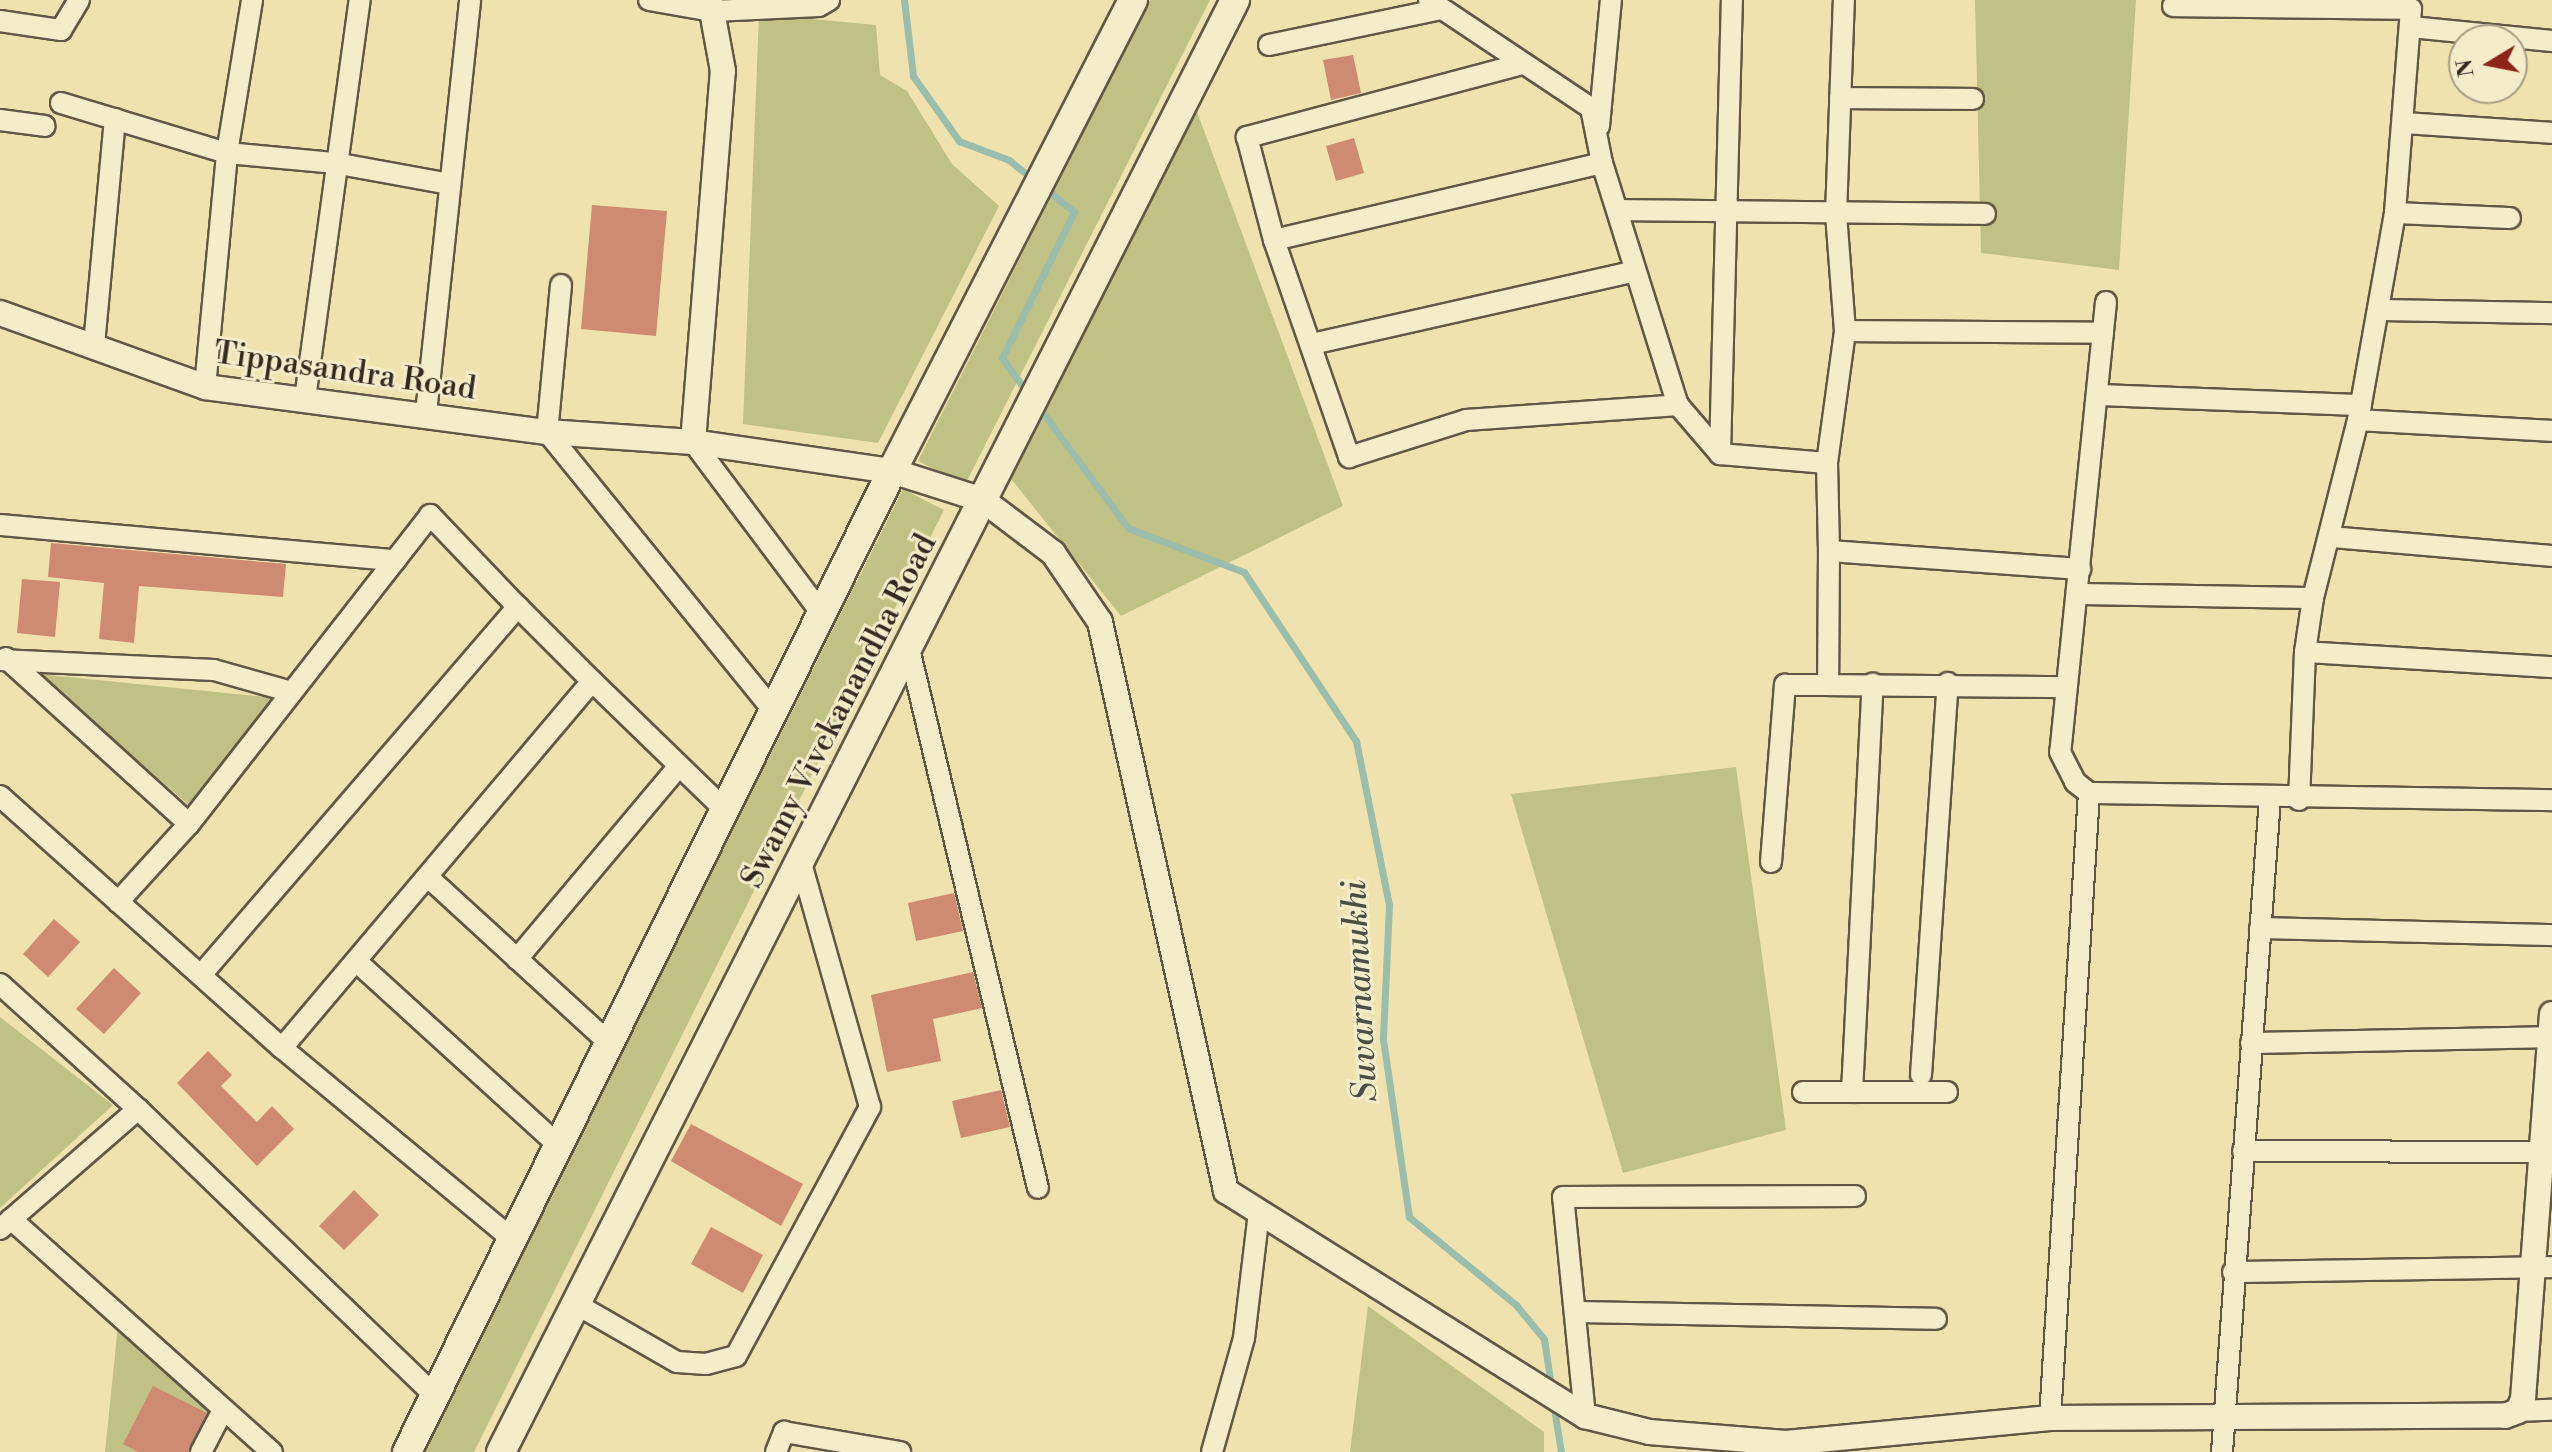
<!DOCTYPE html>
<html>
<head>
<meta charset="utf-8">
<style>
	body { margin:0 }
	#map { position:relative; width:2552px; height:1452px; overflow:hidden; background:#f0e2ae; font-family:"Libre Bodoni",serif }
	div>[style] { position:absolute }
	.green>* { inset:0; background:#c0c185 }
	.stream>* { height:7px; margin:-3.5px; padding:0 3.5px; transform-origin:3.5px; border-radius:3.5px; background:#9abdac }
	.building>* { inset:0; background:#ce8b72 }
	.roads { filter:drop-shadow(2px 0 #625744) drop-shadow(-2px 0 #625744) drop-shadow(0 2px #625744) drop-shadow(0 -2px #625744) }
	.minor>* { height:20px; margin:-10px; padding:0 10px; transform-origin:10px; border-radius:10px; background:#f5ecca }
	.tertiary>* { height:24px; margin:-12px; padding:0 12px; transform-origin:12px; border-radius:12px; background:#f5ecca }
	.secondary>* { height:28px; margin:-14px; padding:0 14px; transform-origin:14px; border-radius:14px; background:#f5ecca }
	span { translate:-50% -50%; white-space:nowrap; text-align:center; line-height:1.15; -webkit-text-stroke:6px #f5ecca; paint-order:stroke }
	.street-label { font-size:32px; color:#332921 }
	.water-label { font-size:34px; color:#4d4e44; font-style:italic }
	.north { position:absolute; left:2448px; top:24px; width:80px; height:80px; box-sizing:border-box; background:#f5ecca; border:2px solid #a79e86; border-radius:50%; rotate:260deg; font-size:22px; font-weight:700; line-height:32px; text-align:center; color:#332921 }
	.north::after { content:''; display:block; margin:auto; width:28px; height:36px; background:#8f2418; clip-path:polygon(50% 0,100% 100%,50% 72%,0 100%) }
</style>
</head>
<body>
<div id="map">
	<div class="green">
		<div style="clip-path:polygon(1150px 0,1210px 0,965px 485px,918px 461px)"></div>
		<div style="clip-path:polygon(1975px 0,2136px 0,2119px 270px,1981px 253px)"></div>
		<div style="clip-path:polygon(759px 14px,876px 25px,880px 75px,907px 91px,952px 164px,999px 206px,878px 443px,743px 424px)"></div>
		<div style="clip-path:polygon(1196px 109px,1343px 506px,1121px 616px,1008px 475px)"></div>
		<div style="clip-path:polygon(903px 489px,944px 510px,474px 1452px,423px 1452px)"></div>
		<div style="clip-path:polygon(38px 674px,276px 698px,190px 806px)"></div>
		<div style="clip-path:polygon(1736px 767px,1786px 1130px,1623px 1173px,1511px 794px)"></div>
		<div style="clip-path:polygon(0 1017px,113px 1105px,0 1208px)"></div>
		<div style="clip-path:polygon(1368px 1306px,1544px 1432px,1544px 1452px,1350px 1452px)"></div>
		<div style="clip-path:polygon(118px 1325px,214px 1410px,192px 1452px,105px 1452px)"></div>
	</div>
	<div class="stream">
		<div style="left:904px;top:0;width:77px;rotate:83.2deg"></div>
		<div style="left:913px;top:76px;width:80px;rotate:54.7deg"></div>
		<div style="left:959px;top:141px;width:53px;rotate:20.8deg"></div>
		<div style="left:1009px;top:160px;width:32px;rotate:39deg"></div>
		<div style="left:1029px;top:395px;width:46px;rotate:-126.1deg"></div>
		<div style="left:1002px;top:358px;width:163px;rotate:-63.7deg"></div>
		<div style="left:1074px;top:212px;width:38px;rotate:-141deg"></div>
		<div style="left:1037px;top:405px;width:153px;rotate:53.5deg"></div>
		<div style="left:1128px;top:528px;width:124px;rotate:20.8deg"></div>
		<div style="left:1244px;top:572px;width:203px;rotate:56.5deg"></div>
		<div style="left:1356px;top:741px;width:167px;rotate:78.6deg"></div>
		<div style="left:1389px;top:905px;width:134px;rotate:92.6deg"></div>
		<div style="left:1383px;top:1039px;width:180px;rotate:81.7deg"></div>
		<div style="left:1409px;top:1217px;width:139px;rotate:39.4deg"></div>
		<div style="left:1516px;top:1305px;width:44px;rotate:50.5deg"></div>
		<div style="left:1544px;top:1339px;width:48px;rotate:81.5deg"></div>
		<div style="left:1553px;top:1402px;width:51px;rotate:80.9deg"></div>
	</div>
	<div class="building">
		<div style="clip-path:polygon(1353px 55px,1361px 93px,1331px 100px,1323px 60px)"></div>
		<div style="clip-path:polygon(1354px 138px,1364px 173px,1336px 181px,1326px 146px)"></div>
		<div style="clip-path:polygon(592px 205px,667px 211px,656px 336px,581px 329px)"></div>
		<div style="clip-path:polygon(51px 543px,286px 564px,283px 597px,139px 586px,134px 643px,99px 639px,104px 583px,48px 577px)"></div>
		<div style="clip-path:polygon(22px 579px,60px 582px,55px 637px,17px 633px)"></div>
		<div style="clip-path:polygon(954px 893px,963px 931px,916px 941px,908px 903px)"></div>
		<div style="clip-path:polygon(54px 919px,80px 942px,48px 977px,23px 954px)"></div>
		<div style="clip-path:polygon(114px 968px,141px 993px,104px 1034px,76px 1009px)"></div>
		<div style="clip-path:polygon(973px 972px,982px 1008px,933px 1019px,941px 1061px,887px 1072px,871px 995px)"></div>
		<div style="clip-path:polygon(208px 1051px,232px 1075px,221px 1086px,257px 1122px,272px 1106px,294px 1129px,257px 1166px,177px 1083px)"></div>
		<div style="clip-path:polygon(1001px 1090px,1010px 1127px,961px 1138px,952px 1101px)"></div>
		<div style="clip-path:polygon(691px 1124px,803px 1184px,781px 1226px,671px 1161px)"></div>
		<div style="clip-path:polygon(354px 1190px,379px 1215px,344px 1250px,319px 1226px)"></div>
		<div style="clip-path:polygon(711px 1227px,763px 1255px,743px 1293px,691px 1264px)"></div>
		<div style="clip-path:polygon(153px 1386px,207px 1413px,188px 1452px,138px 1452px,123px 1444px)"></div>
	</div>
	<div class="roads">
		<div class="minor">
			<div style="left:649px;top:0;width:65px;rotate:9.8deg"></div>
			<div style="left:713px;top:11px;width:106px;rotate:-2.7deg"></div>
			<div style="left:819px;top:6px;width:12px;rotate:-31deg"></div>
			<div style="left:1429px;top:0;width:195px;rotate:33.7deg"></div>
			<div style="left:1591px;top:108px;width:56px;rotate:78.7deg"></div>
			<div style="left:1602px;top:163px;width:254px;rotate:72.6deg"></div>
			<div style="left:1678px;top:405px;width:65px;rotate:49.4deg"></div>
			<div style="left:1720px;top:454px;width:107px;rotate:4.8deg"></div>
			<div style="left:1827px;top:463px;width:133px;rotate:-82.2deg"></div>
			<div style="left:1845px;top:331px;width:116px;rotate:-94.4deg"></div>
			<div style="left:1836px;top:215px;width:215px;rotate:-87.9deg"></div>
			<div style="left:2173px;top:6px;width:238px;rotate:0.7deg"></div>
			<div style="left:2411px;top:9px;width:205px;rotate:94.5deg"></div>
			<div style="left:2395px;top:213px;width:210px;rotate:100.1deg"></div>
			<div style="left:2358px;top:420px;width:184px;rotate:104.2deg"></div>
			<div style="left:2313px;top:598px;width:55px;rotate:98.4deg"></div>
			<div style="left:2305px;top:652px;width:148px;rotate:92.3deg"></div>
			<div style="left:0;top:21px;width:62px;rotate:8.4deg"></div>
			<div style="left:61px;top:30px;width:35px;rotate:-59deg"></div>
			<div style="left:2411px;top:27px;width:142px;rotate:5.7deg"></div>
			<div style="left:1269px;top:45px;width:176px;rotate:-11.8deg"></div>
			<div style="left:1522px;top:64px;width:285px;rotate:165.1deg"></div>
			<div style="left:1247px;top:137px;width:106px;rotate:75.3deg"></div>
			<div style="left:1274px;top:240px;width:230px;rotate:70.9deg"></div>
			<div style="left:1349px;top:457px;width:123px;rotate:-17.5deg"></div>
			<div style="left:1466px;top:420px;width:213px;rotate:-4deg"></div>
			<div style="left:1840px;top:98px;width:133px;rotate:0.4deg"></div>
			<div style="left:61px;top:103px;width:173px;rotate:16.8deg"></div>
			<div style="left:227px;top:153px;width:107px;rotate:5.3deg"></div>
			<div style="left:334px;top:163px;width:118px;rotate:10.3deg"></div>
			<div style="left:0;top:120px;width:45px;rotate:7.6deg"></div>
			<div style="left:2403px;top:123px;width:149px;rotate:3.8deg"></div>
			<div style="left:1599px;top:126px;width:127px;rotate:-84.6deg"></div>
			<div style="left:1621px;top:210px;width:364px;rotate:0.6deg"></div>
			<div style="left:2395px;top:213px;width:115px;rotate:2.5deg"></div>
			<div style="left:1274px;top:240px;width:337px;rotate:-13.2deg"></div>
			<div style="left:561px;top:285px;width:148px;rotate:95.4deg"></div>
			<div style="left:547px;top:432px;width:360px;rotate:50.9deg"></div>
			<div style="left:2106px;top:302px;width:452px;rotate:95.8deg"></div>
			<div style="left:2060px;top:752px;width:34px;rotate:63deg"></div>
			<div style="left:2075px;top:782px;width:18px;rotate:38deg"></div>
			<div style="left:2089px;top:793px;width:463px;rotate:0.9deg"></div>
			<div style="left:2378px;top:310px;width:174px;rotate:1deg"></div>
			<div style="left:1845px;top:331px;width:258px;rotate:0.4deg"></div>
			<div style="left:1312px;top:344px;width:331px;rotate:-12.7deg"></div>
			<div style="left:94px;top:345px;width:227px;rotate:-84.7deg"></div>
			<div style="left:205px;top:387px;width:235px;rotate:-84.6deg"></div>
			<div style="left:227px;top:153px;width:155px;rotate:-80.7deg"></div>
			<div style="left:2097px;top:395px;width:264px;rotate:2.2deg"></div>
			<div style="left:305px;top:399px;width:403px;rotate:-82.2deg"></div>
			<div style="left:426px;top:413px;width:415px;rotate:-83.9deg"></div>
			<div style="left:2358px;top:420px;width:194px;rotate:3.2deg"></div>
			<div style="left:693px;top:442px;width:215px;rotate:53.1deg"></div>
			<div style="left:1720px;top:454px;width:454px;rotate:-88.5deg"></div>
			<div style="left:1827px;top:463px;width:88px;rotate:88.7deg"></div>
			<div style="left:1829px;top:551px;width:252px;rotate:4.1deg"></div>
			<div style="left:0;top:525px;width:397px;rotate:5.1deg"></div>
			<div style="left:2331px;top:537px;width:222px;rotate:4.9deg"></div>
			<div style="left:1829px;top:551px;width:134px;rotate:90.4deg"></div>
			<div style="left:1828px;top:685px;width:237px;rotate:0.5deg"></div>
			<div style="left:2077px;top:594px;width:236px;rotate:1deg"></div>
			<div style="left:909px;top:649px;width:554px;rotate:76.54deg"></div>
			<div style="left:2305px;top:652px;width:247px;rotate:3.5deg"></div>
			<div style="left:6px;top:658px;width:247px;rotate:42.2deg"></div>
			<div style="left:0;top:660px;width:214px;rotate:2.7deg"></div>
			<div style="left:214px;top:670px;width:81px;rotate:15.8deg"></div>
			<div style="left:0;top:796px;width:378px;rotate:41.8deg"></div>
			<div style="left:282px;top:1048px;width:298px;rotate:39.7deg"></div>
			<div style="left:1771px;top:862px;width:178px;rotate:-85.5deg"></div>
			<div style="left:1785px;top:685px;width:43px"></div>
			<div style="left:428px;top:877px;width:246px;rotate:42.5deg"></div>
			<div style="left:118px;top:902px;width:105px;rotate:-47.7deg"></div>
			<div style="left:189px;top:824px;width:392px;rotate:-52deg"></div>
			<div style="left:430px;top:515px;width:127px;rotate:46.3deg"></div>
			<div style="left:2260px;top:928px;width:292px;rotate:1.4deg"></div>
			<div style="left:517px;top:959px;width:252px;rotate:-50deg"></div>
			<div style="left:356px;top:961px;width:273px;rotate:42.3deg"></div>
			<div style="left:201px;top:975px;width:486px;rotate:-49.3deg"></div>
			<div style="left:518px;top:607px;width:105px;rotate:45deg"></div>
			<div style="left:0;top:984px;width:186px;rotate:42.2deg"></div>
			<div style="left:138px;top:1109px;width:413px;rotate:44deg"></div>
			<div style="left:2251px;top:1043px;width:301px;rotate:-1.1deg"></div>
			<div style="left:282px;top:1048px;width:480px;rotate:-49.8deg"></div>
			<div style="left:592px;top:681px;width:185px;rotate:44.1deg"></div>
			<div style="left:1921px;top:1075px;width:393px;rotate:-86.1deg"></div>
			<div style="left:1803px;top:1092px;width:144px"></div>
			<div style="left:1852px;top:1092px;width:409px;rotate:-87.1deg"></div>
			<div style="left:2243px;top:1151px;width:309px;rotate:0.2deg"></div>
			<div style="left:11px;top:1219px;width:350px;rotate:41.8deg"></div>
			<div style="left:0;top:1229px;width:183px;rotate:-41deg"></div>
			<div style="left:2233px;top:1272px;width:319px;rotate:-0.9deg"></div>
			<div style="left:576px;top:1304px;width:116px;rotate:29.9deg"></div>
			<div style="left:677px;top:1362px;width:29px;rotate:4deg"></div>
			<div style="left:706px;top:1364px;width:31px;rotate:-15deg"></div>
			<div style="left:736px;top:1356px;width:283px;rotate:-61.7deg"></div>
			<div style="left:870px;top:1107px;width:254px;rotate:-105.8deg"></div>
			<div style="left:1575px;top:1312px;width:361px;rotate:1.1deg"></div>
			<div style="left:2518px;top:1411px;width:34px;rotate:-2deg"></div>
			<div style="left:1585px;top:1416px;width:220px;rotate:-95.7deg"></div>
			<div style="left:1563px;top:1197px;width:292px;rotate:-0.2deg"></div>
			<div style="left:2050px;top:1418px;width:626px;rotate:-86.43deg"></div>
			<div style="left:201px;top:1452px;width:47px;rotate:-62.4deg"></div>
			<div style="left:776px;top:1452px;width:22px;rotate:-68deg"></div>
			<div style="left:784px;top:1432px;width:118px;rotate:9.8deg"></div>
			<div style="left:1212px;top:1452px;width:118px;rotate:-74.3deg"></div>
			<div style="left:1244px;top:1338px;width:127px;rotate:-83.2deg"></div>
			<div style="left:2222px;top:1452px;width:655px;rotate:-85.8deg"></div>
		</div>
		<div class="tertiary">
			<div style="left:0;top:313px;width:218px;rotate:19.8deg"></div>
			<div style="left:205px;top:387px;width:345px;rotate:7.5deg"></div>
			<div style="left:547px;top:432px;width:146px;rotate:3.9deg"></div>
			<div style="left:693px;top:442px;width:201px;rotate:8.3deg"></div>
			<div style="left:892px;top:471px;width:96px;rotate:17.7deg"></div>
			<div style="left:983px;top:500px;width:88px;rotate:37.1deg"></div>
			<div style="left:1053px;top:553px;width:83px;rotate:55.7deg"></div>
			<div style="left:1100px;top:622px;width:583px;rotate:77.51deg"></div>
			<div style="left:1226px;top:1191px;width:424px;rotate:32.1deg"></div>
			<div style="left:1585px;top:1416px;width:66px;rotate:14deg"></div>
			<div style="left:1649px;top:1432px;width:137px;rotate:4.6deg"></div>
			<div style="left:1786px;top:1443px;width:265px;rotate:-5.4deg"></div>
			<div style="left:2050px;top:1418px;width:455px;rotate:-0.3deg"></div>
			<div style="left:2505px;top:1416px;width:14px;rotate:-21deg"></div>
			<div style="left:2518px;top:1411px;width:13px;rotate:-67deg"></div>
			<div style="left:2523px;top:1399px;width:386px;rotate:-85.7deg"></div>
			<div style="left:693px;top:442px;width:372px;rotate:-85.4deg"></div>
			<div style="left:723px;top:71px;width:72px;rotate:-100.4deg"></div>
		</div>
		<div class="secondary">
			<div style="left:407px;top:1452px;width:1094px;rotate:-63.69deg"></div>
			<div style="left:892px;top:471px;width:529px;rotate:-62.9deg"></div>
			<div style="left:501px;top:1452px;width:1627px;rotate:-63.18deg"></div>
		</div>
	</div>
	<div class="street-label">
		<span style="left:345px;top:371px;rotate:8deg">Tippasandra Road</span>
		<span style="left:839px;top:711px;rotate:-63deg">Swamy Vivekanandha Road</span>
	</div>
	<div class="water-label">
		<span style="left:1361px;top:991px;rotate:-93deg">Suvarnamukhi</span>
	</div>
	<div class="north">N</div>
</div>
</body>
</html>
